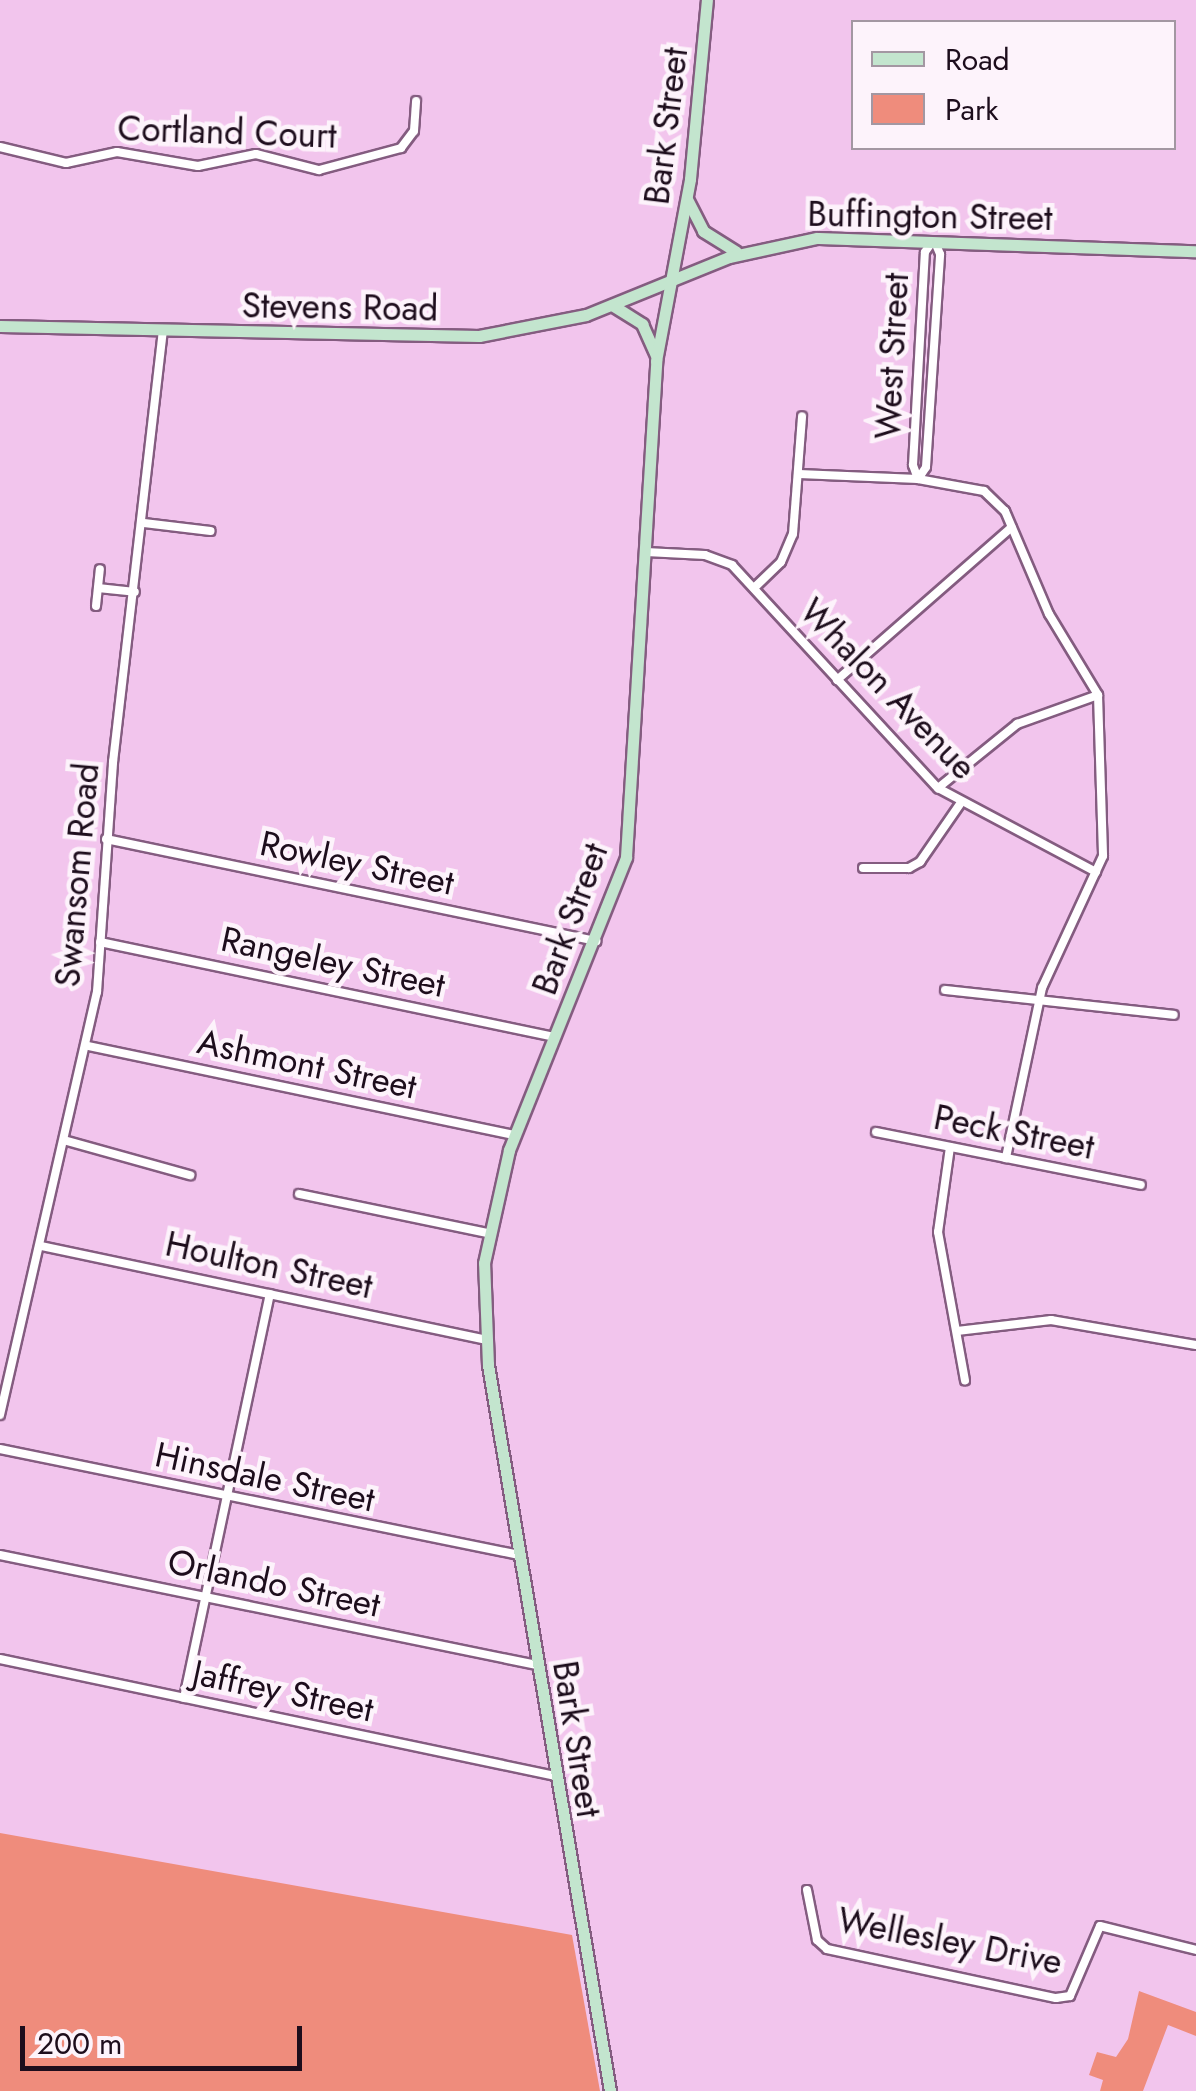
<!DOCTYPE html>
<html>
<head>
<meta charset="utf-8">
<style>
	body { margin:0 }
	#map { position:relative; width:1196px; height:2091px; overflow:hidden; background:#f2c5ed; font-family:Jost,sans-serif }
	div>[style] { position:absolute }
	.green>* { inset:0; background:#ef8c7c }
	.roads { filter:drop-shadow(2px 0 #845c80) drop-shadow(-2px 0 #845c80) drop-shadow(0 2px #845c80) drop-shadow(0 -2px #845c80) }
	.street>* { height:8px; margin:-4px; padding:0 4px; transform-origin:4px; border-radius:4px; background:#fff }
	.secondary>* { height:11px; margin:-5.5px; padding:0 5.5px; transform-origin:5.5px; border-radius:5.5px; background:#c3e5ce }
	span { translate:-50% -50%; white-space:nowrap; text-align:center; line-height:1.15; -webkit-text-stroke:9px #fdf3fb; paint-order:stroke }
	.street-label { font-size:35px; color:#1d0d1c }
	.legend { position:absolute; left:851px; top:20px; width:325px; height:130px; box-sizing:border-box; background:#fdf3fb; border:2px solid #a397a2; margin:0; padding:12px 18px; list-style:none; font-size:30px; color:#1d0d1c }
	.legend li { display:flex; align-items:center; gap:20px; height:50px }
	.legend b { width:50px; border:2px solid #a397a2 }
	.scale { position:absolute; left:20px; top:2026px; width:282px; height:45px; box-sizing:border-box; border:5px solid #1d0d1c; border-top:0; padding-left:12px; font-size:30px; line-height:35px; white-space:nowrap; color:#1d0d1c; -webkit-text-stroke:8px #fdf3fb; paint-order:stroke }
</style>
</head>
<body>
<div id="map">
	<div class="green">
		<div style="clip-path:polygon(0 1833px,572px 1935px,600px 2091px,0 2091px)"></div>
		<div style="clip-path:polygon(1139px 1991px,1196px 2012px,1196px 2036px,1168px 2025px,1143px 2091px,1100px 2091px,1103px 2080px,1089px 2075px,1097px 2052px,1116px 2057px,1128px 2039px)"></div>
	</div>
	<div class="roads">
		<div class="street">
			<div style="left:0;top:147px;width:68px;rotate:13.6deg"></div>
			<div style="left:66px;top:163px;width:52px;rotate:-12.2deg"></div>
			<div style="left:117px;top:152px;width:82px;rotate:9.8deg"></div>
			<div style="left:198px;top:166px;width:59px;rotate:-11.7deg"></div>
			<div style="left:256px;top:154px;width:65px;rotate:14.3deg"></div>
			<div style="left:319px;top:170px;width:85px;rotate:-15deg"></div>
			<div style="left:401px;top:148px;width:21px;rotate:-53deg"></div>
			<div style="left:414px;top:131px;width:30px;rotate:-86deg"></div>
			<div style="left:799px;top:474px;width:119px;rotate:2.4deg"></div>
			<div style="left:918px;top:479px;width:67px;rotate:10.3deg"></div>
			<div style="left:984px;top:491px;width:29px;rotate:44deg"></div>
			<div style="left:1005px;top:511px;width:112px;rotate:66.9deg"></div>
			<div style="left:1049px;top:614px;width:95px;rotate:58.8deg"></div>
			<div style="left:1098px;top:695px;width:161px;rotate:88.2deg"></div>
			<div style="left:1103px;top:856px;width:145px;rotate:114.8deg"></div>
			<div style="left:1042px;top:988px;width:174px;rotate:102deg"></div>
			<div style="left:918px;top:479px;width:15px;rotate:-110deg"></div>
			<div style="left:913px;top:465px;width:213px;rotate:-86.8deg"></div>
			<div style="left:925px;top:252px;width:12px;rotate:-55deg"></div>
			<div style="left:918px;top:479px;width:14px;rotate:-56deg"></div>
			<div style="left:926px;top:467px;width:213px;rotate:-86.2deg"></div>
			<div style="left:940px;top:254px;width:13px;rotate:-113deg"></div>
			<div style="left:144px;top:523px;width:67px;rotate:6.8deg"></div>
			<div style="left:646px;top:552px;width:59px;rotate:2.9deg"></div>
			<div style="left:705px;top:555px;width:29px;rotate:20deg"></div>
			<div style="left:732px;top:565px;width:304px;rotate:47.3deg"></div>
			<div style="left:938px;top:788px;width:179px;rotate:28deg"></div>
			<div style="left:98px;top:588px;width:37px;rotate:6deg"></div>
			<div style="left:754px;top:588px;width:37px;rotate:-44deg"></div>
			<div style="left:781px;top:562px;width:30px;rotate:-67deg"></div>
			<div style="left:793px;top:534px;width:118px;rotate:-85.6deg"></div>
			<div style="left:96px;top:606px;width:37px;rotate:-84deg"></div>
			<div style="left:837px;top:680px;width:232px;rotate:-41.2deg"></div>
			<div style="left:938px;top:788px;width:102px;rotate:-39deg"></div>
			<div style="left:1017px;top:724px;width:86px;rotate:-19.7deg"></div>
			<div style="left:106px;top:839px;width:501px;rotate:11.76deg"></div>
			<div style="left:863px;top:868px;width:46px"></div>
			<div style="left:909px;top:868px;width:13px;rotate:-29deg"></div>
			<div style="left:920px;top:862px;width:70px;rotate:-55.4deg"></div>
			<div style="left:100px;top:942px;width:465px;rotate:11.8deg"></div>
			<div style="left:945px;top:990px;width:230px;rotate:6.2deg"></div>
			<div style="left:88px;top:1046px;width:436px;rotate:11.8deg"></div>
			<div style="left:876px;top:1132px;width:270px;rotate:11.3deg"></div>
			<div style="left:67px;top:1141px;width:128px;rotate:15.5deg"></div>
			<div style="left:950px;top:1147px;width:86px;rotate:98deg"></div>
			<div style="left:938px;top:1232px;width:151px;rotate:79.7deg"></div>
			<div style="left:299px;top:1194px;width:192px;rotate:11.7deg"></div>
			<div style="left:41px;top:1246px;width:453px;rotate:11.9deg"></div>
			<div style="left:957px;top:1331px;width:95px;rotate:-6.7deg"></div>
			<div style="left:1051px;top:1320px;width:147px;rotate:9.8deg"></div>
			<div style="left:0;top:1415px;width:434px;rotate:-77.1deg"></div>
			<div style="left:97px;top:992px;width:231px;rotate:-86deg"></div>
			<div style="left:113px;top:762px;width:433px;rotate:-83.4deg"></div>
			<div style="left:0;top:1449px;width:530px;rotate:11.54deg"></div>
			<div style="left:0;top:1555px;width:548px;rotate:11.58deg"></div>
			<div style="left:0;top:1659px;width:567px;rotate:11.9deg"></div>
			<div style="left:184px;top:1698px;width:413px;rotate:-78deg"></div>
			<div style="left:807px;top:1890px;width:51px;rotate:78.7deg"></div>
			<div style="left:817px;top:1940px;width:13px;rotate:42deg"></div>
			<div style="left:827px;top:1949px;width:234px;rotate:12.1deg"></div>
			<div style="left:1056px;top:1998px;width:14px;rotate:-8deg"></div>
			<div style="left:1070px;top:1996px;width:76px;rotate:-66.8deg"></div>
			<div style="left:1100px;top:1926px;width:99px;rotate:14deg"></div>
		</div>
		<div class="secondary">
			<div style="left:687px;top:199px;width:36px;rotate:63deg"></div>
			<div style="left:703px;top:231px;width:39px;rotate:32deg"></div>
			<div style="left:612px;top:305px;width:36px;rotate:32deg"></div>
			<div style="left:642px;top:324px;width:34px;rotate:66deg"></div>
			<div style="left:0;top:326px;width:479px;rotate:1.2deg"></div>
			<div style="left:479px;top:336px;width:109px;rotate:-11.1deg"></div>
			<div style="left:586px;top:315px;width:154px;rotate:-22.1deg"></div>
			<div style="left:729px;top:257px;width:90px;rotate:-12.2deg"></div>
			<div style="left:817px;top:238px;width:379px;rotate:2deg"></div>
			<div style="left:610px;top:2091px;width:736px;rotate:-99.54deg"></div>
			<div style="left:488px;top:1365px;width:102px;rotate:-92.2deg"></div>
			<div style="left:484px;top:1263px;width:116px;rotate:-77.5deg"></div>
			<div style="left:509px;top:1150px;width:315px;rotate:-68.2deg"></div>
			<div style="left:626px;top:857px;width:497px;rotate:-86.5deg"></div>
			<div style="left:656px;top:361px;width:185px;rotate:-79.4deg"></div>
			<div style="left:690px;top:179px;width:180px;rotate:-84.6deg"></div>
		</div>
	</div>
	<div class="street-label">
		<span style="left:666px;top:126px;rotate:-83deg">Bark Street</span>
		<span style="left:227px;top:132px;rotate:2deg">Cortland Court</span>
		<span style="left:930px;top:216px;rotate:1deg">Buffington Street</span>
		<span style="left:340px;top:307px;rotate:1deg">Stevens Road</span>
		<span style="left:892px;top:356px;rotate:-87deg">West Street</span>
		<span style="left:888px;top:689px;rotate:46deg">Whalon Avenue</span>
		<span style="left:357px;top:863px;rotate:12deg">Rowley Street</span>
		<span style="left:77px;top:875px;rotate:-85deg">Swansom Road</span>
		<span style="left:570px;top:919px;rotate:-70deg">Bark Street</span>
		<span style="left:333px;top:962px;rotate:12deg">Rangeley Street</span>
		<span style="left:307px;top:1064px;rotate:12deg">Ashmont Street</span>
		<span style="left:1014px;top:1132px;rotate:11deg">Peck Street</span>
		<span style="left:269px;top:1265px;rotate:12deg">Houlton Street</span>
		<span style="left:265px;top:1477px;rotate:12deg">Hinsdale Street</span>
		<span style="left:274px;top:1583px;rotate:12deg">Orlando Street</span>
		<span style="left:283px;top:1691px;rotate:12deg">Jaffrey Street</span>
		<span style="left:577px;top:1739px;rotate:81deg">Bark Street</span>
		<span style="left:950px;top:1941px;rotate:11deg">Wellesley Drive</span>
	</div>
	<ul class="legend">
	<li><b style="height:12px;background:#c3e5ce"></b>Road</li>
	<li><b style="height:28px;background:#ef8c7c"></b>Park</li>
	</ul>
	<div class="scale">200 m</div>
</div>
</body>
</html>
